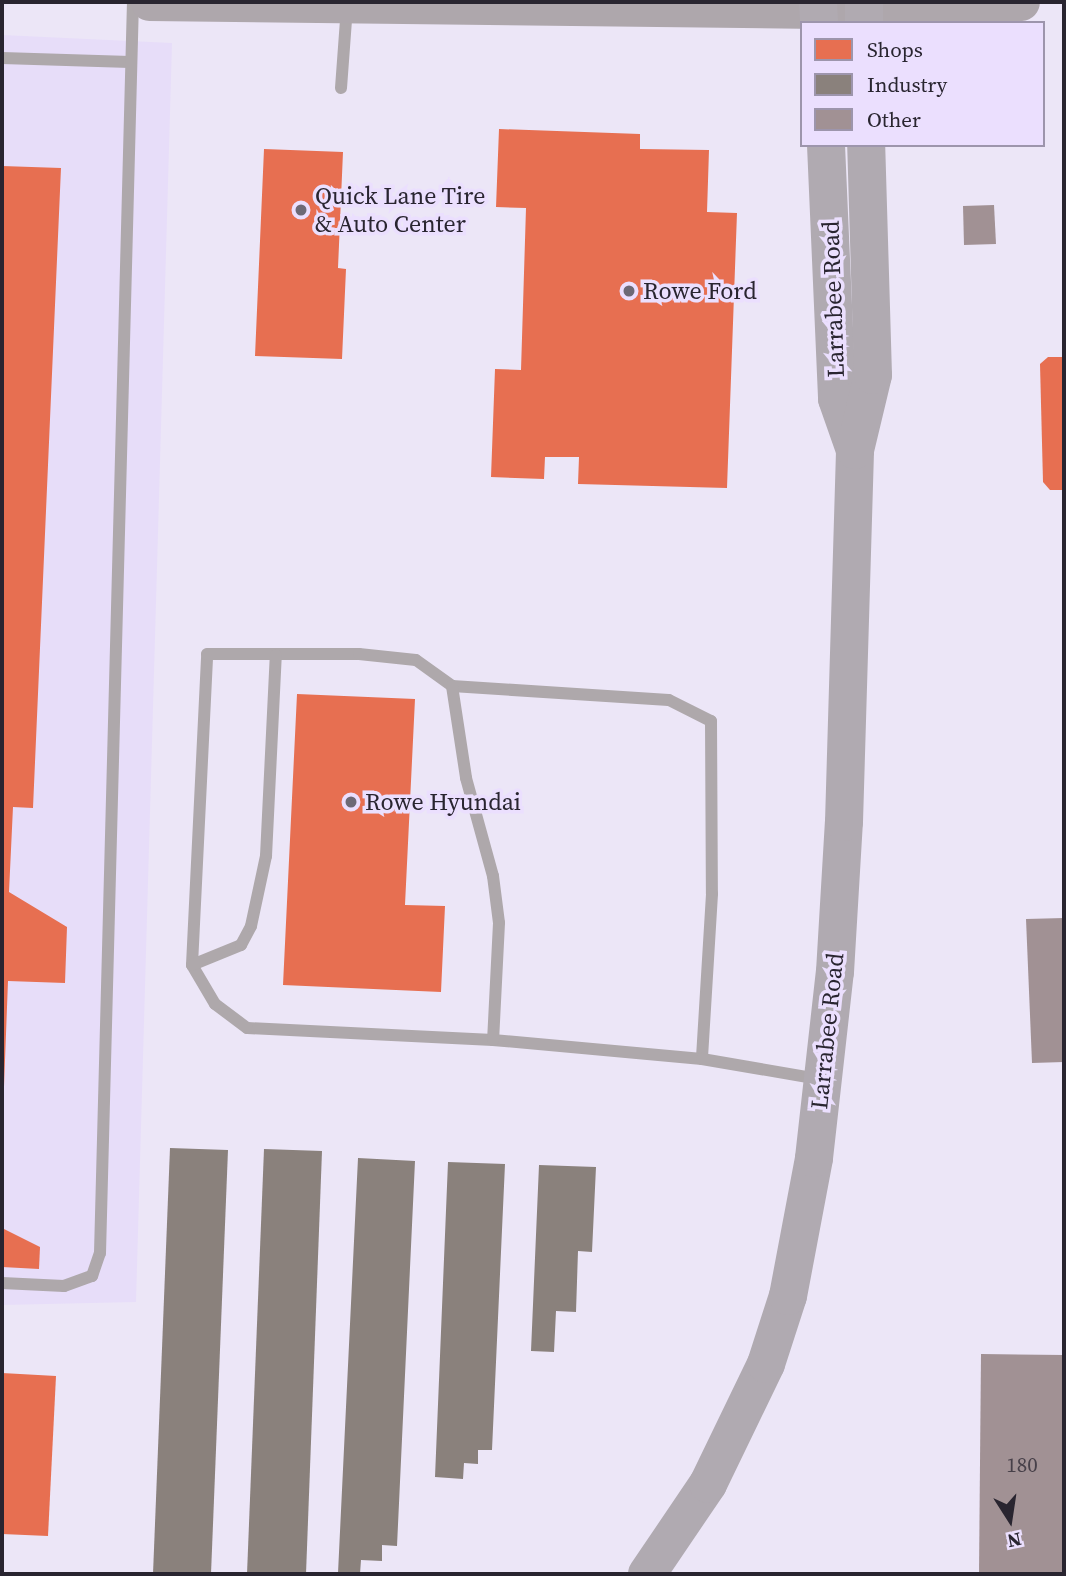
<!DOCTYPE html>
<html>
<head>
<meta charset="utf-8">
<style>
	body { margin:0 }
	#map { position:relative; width:1066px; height:1576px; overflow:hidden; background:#ece6f7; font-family:"Source Serif 4",serif }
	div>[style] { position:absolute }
	.built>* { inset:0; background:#e7ddf9 }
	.shops>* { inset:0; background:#e76f51 }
	.industry>* { inset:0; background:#8a817c }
	.building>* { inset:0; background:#a19194 }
	.lane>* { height:12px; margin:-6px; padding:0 6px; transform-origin:6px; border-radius:6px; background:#aea8ab }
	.secondary>* { height:37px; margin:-18.5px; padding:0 18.5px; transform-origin:18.5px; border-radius:18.5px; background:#aea7ac }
	.primary>* { height:38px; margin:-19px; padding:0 19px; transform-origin:19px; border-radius:19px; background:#b0aab1 }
	.dots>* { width:19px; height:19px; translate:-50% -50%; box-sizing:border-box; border:4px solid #ebdffe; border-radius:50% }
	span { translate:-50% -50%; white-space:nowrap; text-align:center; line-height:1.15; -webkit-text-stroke:7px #ebdffe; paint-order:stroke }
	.number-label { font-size:21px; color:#474049 }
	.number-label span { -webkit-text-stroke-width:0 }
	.poi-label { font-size:24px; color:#292530 }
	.left { translate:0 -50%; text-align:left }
	.street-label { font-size:24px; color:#292530 }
	.frame { position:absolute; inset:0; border:4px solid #292530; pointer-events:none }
	.legend { position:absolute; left:800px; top:21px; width:245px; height:126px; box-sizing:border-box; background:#ebdffe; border:2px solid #9d95ac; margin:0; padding:9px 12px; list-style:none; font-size:21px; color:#292530 }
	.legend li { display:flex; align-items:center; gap:14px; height:35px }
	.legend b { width:35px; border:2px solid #9d95ac }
	.north { position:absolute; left:975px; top:1485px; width:70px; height:70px; -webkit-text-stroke:5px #ebdffe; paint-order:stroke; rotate:168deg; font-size:19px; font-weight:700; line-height:28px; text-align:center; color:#292530 }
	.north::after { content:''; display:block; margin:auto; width:24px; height:32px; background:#292530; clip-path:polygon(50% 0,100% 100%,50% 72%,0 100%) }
</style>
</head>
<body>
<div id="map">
	<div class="built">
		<div style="clip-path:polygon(2px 35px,172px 43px,136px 1302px,2px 1305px)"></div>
	</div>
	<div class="shops">
		<div style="clip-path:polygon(499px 129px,640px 134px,640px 149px,709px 150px,707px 212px,737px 213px,727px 488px,578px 484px,579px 457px,545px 457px,544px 479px,491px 477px,495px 369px,521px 370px,526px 208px,496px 207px)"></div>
		<div style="clip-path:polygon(264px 149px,343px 152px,338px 268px,346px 269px,342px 359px,255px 356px)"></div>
		<div style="clip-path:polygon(2px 166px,61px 168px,33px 808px,13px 807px,9px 892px,67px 927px,65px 983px,8px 981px,4px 1087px)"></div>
		<div style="clip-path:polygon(1048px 357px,1064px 357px,1064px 490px,1050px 490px,1043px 482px,1040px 364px)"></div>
		<div style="clip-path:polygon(297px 694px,415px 699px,405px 905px,445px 906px,441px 992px,283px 985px)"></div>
		<div style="clip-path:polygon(2px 1228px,40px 1247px,39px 1269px,2px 1267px)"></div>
		<div style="clip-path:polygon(2px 1373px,56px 1376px,48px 1536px,2px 1534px)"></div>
	</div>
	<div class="industry">
		<div style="clip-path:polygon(170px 1148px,228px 1150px,211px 1574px,153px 1574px)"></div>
		<div style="clip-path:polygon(264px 1149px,322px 1151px,306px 1574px,247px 1574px)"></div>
		<div style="clip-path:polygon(358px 1158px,415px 1161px,397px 1546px,382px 1545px,382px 1561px,361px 1560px,360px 1574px,338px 1573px)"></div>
		<div style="clip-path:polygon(448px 1162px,505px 1164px,492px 1450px,478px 1450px,478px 1464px,464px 1463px,463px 1479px,435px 1477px)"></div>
		<div style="clip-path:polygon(539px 1165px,596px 1167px,592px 1252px,578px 1251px,576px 1312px,556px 1311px,554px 1352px,531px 1351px)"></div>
	</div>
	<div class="building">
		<div style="clip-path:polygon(994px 205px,996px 244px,964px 245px,963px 206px)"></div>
		<div style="clip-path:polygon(1064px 918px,1064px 1062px,1032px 1063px,1026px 919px)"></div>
		<div style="clip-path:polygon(981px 1354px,1064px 1355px,1064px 1574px,979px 1574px)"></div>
	</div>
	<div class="lane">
		<div style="left:2px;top:58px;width:128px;rotate:1.8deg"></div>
		<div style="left:341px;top:88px;width:82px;rotate:-85.8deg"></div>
		<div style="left:452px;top:686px;width:217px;rotate:3.7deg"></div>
		<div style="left:669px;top:700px;width:47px;rotate:26.6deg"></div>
		<div style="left:711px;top:721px;width:173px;rotate:89.7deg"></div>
		<div style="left:712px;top:894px;width:165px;rotate:93.5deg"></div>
		<div style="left:702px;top:1059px;width:210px;rotate:-174.8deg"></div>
		<div style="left:493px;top:1040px;width:246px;rotate:-177.2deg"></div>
		<div style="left:247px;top:1028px;width:40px;rotate:-143deg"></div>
		<div style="left:215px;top:1004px;width:45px;rotate:-120.5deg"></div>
		<div style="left:192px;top:965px;width:311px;rotate:-87.2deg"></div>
		<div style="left:207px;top:654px;width:152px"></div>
		<div style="left:359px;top:654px;width:57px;rotate:6deg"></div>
		<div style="left:416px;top:660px;width:44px;rotate:35.8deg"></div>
		<div style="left:452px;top:686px;width:93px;rotate:81.3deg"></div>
		<div style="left:466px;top:778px;width:102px;rotate:74.6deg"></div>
		<div style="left:493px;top:876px;width:47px;rotate:82.7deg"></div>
		<div style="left:499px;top:923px;width:117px;rotate:92.9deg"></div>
		<div style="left:192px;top:965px;width:53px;rotate:-22.2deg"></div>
		<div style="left:241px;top:945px;width:21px;rotate:-62deg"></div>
		<div style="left:251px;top:926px;width:72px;rotate:-77.9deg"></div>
		<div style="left:266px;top:856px;width:201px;rotate:-87.2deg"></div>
		<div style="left:702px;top:1059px;width:119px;rotate:9.7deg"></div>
		<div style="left:2px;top:1283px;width:62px;rotate:2.8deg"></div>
		<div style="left:64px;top:1286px;width:30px;rotate:-20deg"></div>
		<div style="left:92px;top:1276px;width:24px;rotate:-71deg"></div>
		<div style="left:100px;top:1253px;width:1251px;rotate:-88.49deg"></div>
	</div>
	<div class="secondary">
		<div style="left:149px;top:2px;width:670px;rotate:0.68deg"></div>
		<div style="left:819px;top:10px;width:202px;rotate:-2.3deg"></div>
	</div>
	<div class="primary">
		<div style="left:818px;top:2px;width:21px;rotate:87deg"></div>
		<div style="left:864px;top:2px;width:21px;rotate:90deg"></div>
		<div style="left:826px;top:145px;width:254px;rotate:87.5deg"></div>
		<div style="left:837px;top:399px;width:54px;rotate:70.6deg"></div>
		<div style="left:647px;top:1574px;width:109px;rotate:-55.9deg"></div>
		<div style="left:708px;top:1484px;width:133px;rotate:-64.2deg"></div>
		<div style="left:766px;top:1364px;width:71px;rotate:-72.1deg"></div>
		<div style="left:788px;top:1296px;width:140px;rotate:-79.3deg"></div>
		<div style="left:814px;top:1158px;width:187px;rotate:-83.6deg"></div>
		<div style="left:835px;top:972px;width:150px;rotate:-86.6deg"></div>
		<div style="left:844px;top:822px;width:372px;rotate:-88.3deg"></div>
		<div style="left:855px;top:450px;width:77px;rotate:-76.5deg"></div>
		<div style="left:873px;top:375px;width:230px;rotate:-91.7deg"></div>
	</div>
	<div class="dots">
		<div style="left:301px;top:210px;background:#6d6976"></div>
		<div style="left:629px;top:291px;background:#6d6976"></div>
		<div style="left:351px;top:802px;background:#6d6976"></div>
	</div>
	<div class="number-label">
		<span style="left:1022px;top:1465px">180</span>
	</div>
	<div class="poi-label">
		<span class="left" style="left:315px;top:210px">Quick Lane Tire<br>&amp; Auto Center</span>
		<span class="left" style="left:643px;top:291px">Rowe Ford</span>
		<span class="left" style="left:365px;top:802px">Rowe Hyundai</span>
	</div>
	<div class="street-label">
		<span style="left:833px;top:299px;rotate:-92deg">Larrabee Road</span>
		<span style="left:827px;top:1031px;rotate:-84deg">Larrabee Road</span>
	</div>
	<div class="frame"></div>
	<ul class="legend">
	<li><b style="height:19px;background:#e76f51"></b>Shops</li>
	<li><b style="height:19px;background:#8a817c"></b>Industry</li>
	<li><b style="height:19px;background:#a19194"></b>Other</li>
	</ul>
	<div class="north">N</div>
</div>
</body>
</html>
